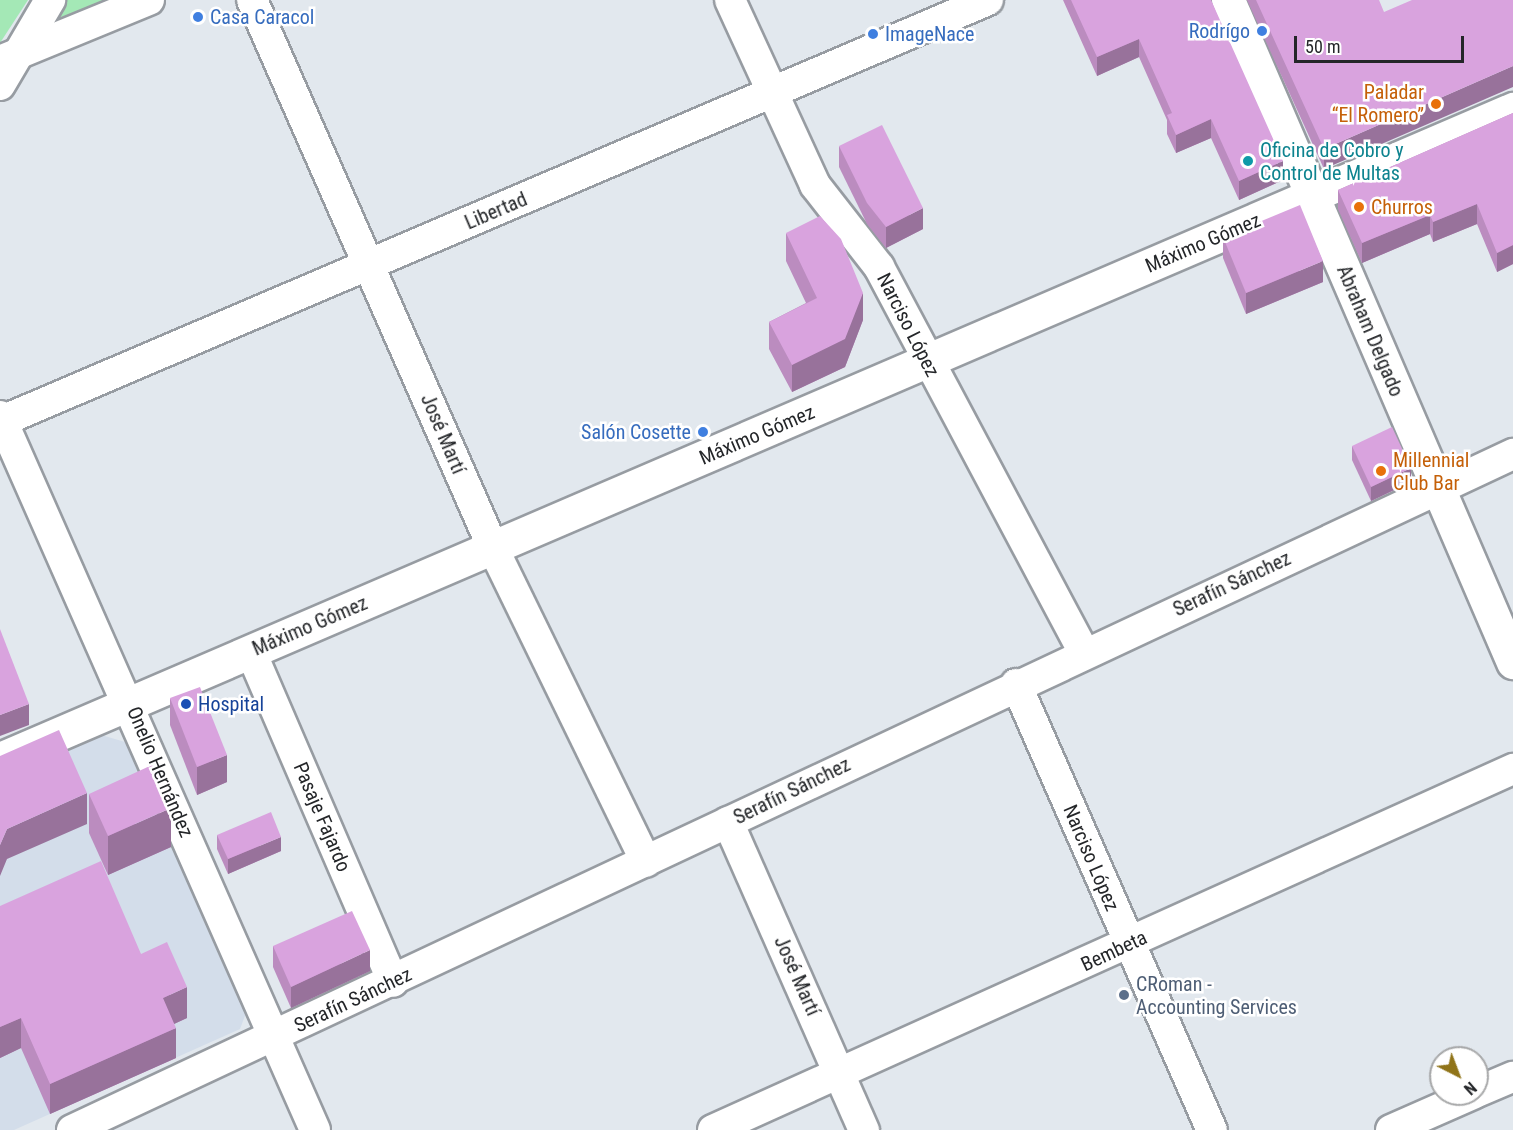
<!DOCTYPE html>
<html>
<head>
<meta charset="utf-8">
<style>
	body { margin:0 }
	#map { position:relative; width:1513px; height:1130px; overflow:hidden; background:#e2e8ee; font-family:"Roboto Condensed",sans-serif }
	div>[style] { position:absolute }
	.built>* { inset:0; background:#d3ddea }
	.green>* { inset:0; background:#a4e8b6 }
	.roads { filter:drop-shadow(2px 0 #979ca2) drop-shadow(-2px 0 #979ca2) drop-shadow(0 2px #979ca2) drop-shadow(0 -2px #979ca2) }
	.minor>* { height:30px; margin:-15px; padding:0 15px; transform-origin:15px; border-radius:15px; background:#fff }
	.major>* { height:33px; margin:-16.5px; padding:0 16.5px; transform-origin:16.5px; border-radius:16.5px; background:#fff }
	.wall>* { inset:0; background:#bb8cbf }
	.shaded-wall>* { inset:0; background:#98729b }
	.building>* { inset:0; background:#d9a3de }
	.dots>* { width:16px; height:16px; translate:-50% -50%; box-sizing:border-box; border:3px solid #fff; border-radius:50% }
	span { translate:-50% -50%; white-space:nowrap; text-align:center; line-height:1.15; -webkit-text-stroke:5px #fff; paint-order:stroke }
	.shop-label { font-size:20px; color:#366cbe }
	.left { translate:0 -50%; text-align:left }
	.right { translate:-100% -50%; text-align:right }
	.food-label { font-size:20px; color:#c56008 }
	.culture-label { font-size:20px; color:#0d838f }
	.street-label { font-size:20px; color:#242629 }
	.transit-label { font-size:20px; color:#164399 }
	.service-label { font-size:20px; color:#4e5e75 }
	.north { position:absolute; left:1429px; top:1046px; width:60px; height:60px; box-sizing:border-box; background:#fff; border:2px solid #a7a8a9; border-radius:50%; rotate:138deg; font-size:16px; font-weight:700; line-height:24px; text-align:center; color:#242629 }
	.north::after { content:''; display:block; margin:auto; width:21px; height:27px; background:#907419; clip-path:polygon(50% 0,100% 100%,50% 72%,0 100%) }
	.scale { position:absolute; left:1294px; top:36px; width:170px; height:27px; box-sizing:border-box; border:3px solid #242629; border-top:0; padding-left:8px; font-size:18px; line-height:21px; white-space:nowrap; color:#242629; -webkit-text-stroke:4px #fff; paint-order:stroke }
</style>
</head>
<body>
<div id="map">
	<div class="built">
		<div style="clip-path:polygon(98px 734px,125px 742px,246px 1013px,240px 1029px,14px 1130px,0 1130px,0 777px)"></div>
	</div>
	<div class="green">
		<div style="clip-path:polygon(0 0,28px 0,0 43px)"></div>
		<div style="clip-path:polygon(66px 0,114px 0,49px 28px)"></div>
	</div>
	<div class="roads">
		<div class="minor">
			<div style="left:252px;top:0;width:599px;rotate:66.26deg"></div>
			<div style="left:493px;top:548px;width:349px;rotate:64deg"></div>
			<div style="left:730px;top:0;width:204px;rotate:65.3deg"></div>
			<div style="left:815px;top:185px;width:104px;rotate:52deg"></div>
			<div style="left:879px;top:267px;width:437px;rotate:62deg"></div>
			<div style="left:0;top:61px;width:161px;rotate:-22.3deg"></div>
			<div style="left:0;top:85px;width:99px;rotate:-59.5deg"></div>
			<div style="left:0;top:416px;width:780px;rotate:66.19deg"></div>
			<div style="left:2px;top:421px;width:1072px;rotate:-23.12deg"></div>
			<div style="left:251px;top:652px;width:359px;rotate:66.7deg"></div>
			<div style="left:1016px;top:684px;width:487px;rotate:66.3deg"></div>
			<div style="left:728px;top:822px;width:337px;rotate:66.2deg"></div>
			<div style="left:1477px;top:1092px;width:39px;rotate:-23deg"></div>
			<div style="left:72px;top:1130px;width:1592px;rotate:-25.13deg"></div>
			<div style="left:713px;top:1130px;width:878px;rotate:-24.29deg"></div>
			<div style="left:1391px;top:1130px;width:90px;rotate:-23.7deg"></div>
		</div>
		<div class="major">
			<div style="left:1228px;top:0;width:721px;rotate:66.71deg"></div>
			<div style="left:0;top:759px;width:1647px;rotate:-23.25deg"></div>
		</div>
	</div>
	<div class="wall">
		<div style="clip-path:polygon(1063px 0,1211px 0,1283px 180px,1239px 200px,1211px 138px,1176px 153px,1167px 134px,1167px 120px,1139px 57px,1097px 76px)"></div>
		<div style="clip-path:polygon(1247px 0,1379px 0,1324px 169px)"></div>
		<div style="clip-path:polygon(1513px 113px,1513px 264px,1497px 272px,1477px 224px,1433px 242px,1430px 234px,1362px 263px,1338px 209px,1338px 190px)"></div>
		<div style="clip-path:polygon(839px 146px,923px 229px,886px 248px,867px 224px,839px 167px)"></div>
		<div style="clip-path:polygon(786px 233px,863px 320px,845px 367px,792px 392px,769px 349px,769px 322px,806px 303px,786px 261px)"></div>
		<div style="clip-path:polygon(1223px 237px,1323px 282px,1246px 314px,1223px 258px)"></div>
		<div style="clip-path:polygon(1352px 446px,1411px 482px,1371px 501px,1352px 460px)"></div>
		<div style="clip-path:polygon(170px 698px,227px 782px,197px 795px,170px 725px)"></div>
		<div style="clip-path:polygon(89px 794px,171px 847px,108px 875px,89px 833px)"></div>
		<div style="clip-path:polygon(217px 835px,281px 851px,228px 874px,217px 849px)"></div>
		<div style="clip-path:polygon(0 906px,141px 954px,187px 1018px,174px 1024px,176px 1058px,50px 1114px,21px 1048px,0 1058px)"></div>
		<div style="clip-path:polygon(273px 946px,370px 971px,291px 1008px,273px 967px)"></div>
	</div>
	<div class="shaded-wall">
		<div style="clip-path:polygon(1139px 39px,1139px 57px,1097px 76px,1097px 57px)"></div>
		<div style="clip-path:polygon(1513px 66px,1513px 87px,1324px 169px,1324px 149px)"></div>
		<div style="clip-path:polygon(1211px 119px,1211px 138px,1176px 153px,1176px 135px)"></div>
		<div style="clip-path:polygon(1283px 161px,1283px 180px,1239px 200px,1239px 181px)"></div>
		<div style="clip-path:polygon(1477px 204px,1477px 224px,1433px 242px,1433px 222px)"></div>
		<div style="clip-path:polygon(923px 208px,923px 229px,886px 248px,886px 227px)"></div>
		<div style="clip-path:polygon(1430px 215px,1430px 234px,1362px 263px,1362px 243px)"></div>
		<div style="clip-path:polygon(1513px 245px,1513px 264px,1497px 272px,1497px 253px)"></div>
		<div style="clip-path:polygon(1323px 261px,1323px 282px,1246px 314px,1246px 293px)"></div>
		<div style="clip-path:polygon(863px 293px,863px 320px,845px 367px,792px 392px,792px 365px)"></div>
		<div style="clip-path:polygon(1411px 468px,1411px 482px,1371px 501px,1371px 487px)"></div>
		<div style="clip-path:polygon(29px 704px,29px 725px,0 736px,0 715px)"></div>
		<div style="clip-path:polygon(227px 755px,227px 782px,197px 795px,197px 767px)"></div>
		<div style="clip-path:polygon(87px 793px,87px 824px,7px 859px,0 876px,0 845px,7px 829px)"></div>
		<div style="clip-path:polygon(171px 808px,171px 847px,108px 875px,108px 836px)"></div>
		<div style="clip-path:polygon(281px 837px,281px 851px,228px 874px,228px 859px)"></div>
		<div style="clip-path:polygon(370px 950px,370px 971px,291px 1008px,291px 987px)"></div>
		<div style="clip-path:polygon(187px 987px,187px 1018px,163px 1029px,163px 998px)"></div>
		<div style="clip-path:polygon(21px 1018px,21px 1048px,0 1058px,0 1027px)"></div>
		<div style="clip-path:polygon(176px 1028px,176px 1058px,50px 1114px,50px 1084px)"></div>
	</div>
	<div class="building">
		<div style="clip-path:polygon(1071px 0,1211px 0,1283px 161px,1239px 181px,1211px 119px,1176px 135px,1167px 115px,1172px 113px,1139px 39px,1097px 57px)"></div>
		<div style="clip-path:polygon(1256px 0,1379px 0,1384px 12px,1412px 0,1513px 0,1513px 66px,1324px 149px)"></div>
		<div style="clip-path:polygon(1513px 113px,1513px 245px,1497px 253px,1477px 204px,1433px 222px,1430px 215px,1362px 243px,1338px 190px)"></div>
		<div style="clip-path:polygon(882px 125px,923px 208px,886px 227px,867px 203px,839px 146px)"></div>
		<div style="clip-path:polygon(1300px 205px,1323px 261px,1246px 293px,1223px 237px)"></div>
		<div style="clip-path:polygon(820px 216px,841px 239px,863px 293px,845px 339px,792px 365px,769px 322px,817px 298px,786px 233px)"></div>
		<div style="clip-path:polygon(1392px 427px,1411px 468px,1371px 487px,1352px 446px)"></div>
		<div style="clip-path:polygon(0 629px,29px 704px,0 715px)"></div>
		<div style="clip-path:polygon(200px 687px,227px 755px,197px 767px,170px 698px)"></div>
		<div style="clip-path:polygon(59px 730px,87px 793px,7px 829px,0 845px,0 756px)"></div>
		<div style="clip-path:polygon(152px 765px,171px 808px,108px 836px,89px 794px)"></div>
		<div style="clip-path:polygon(271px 812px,281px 837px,228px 859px,217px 835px)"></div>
		<div style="clip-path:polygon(101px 861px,141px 954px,167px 942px,187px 987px,163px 998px,176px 1028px,50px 1084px,21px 1018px,0 1027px,0 906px)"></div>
		<div style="clip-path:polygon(352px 911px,370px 950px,291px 987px,273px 946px)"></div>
	</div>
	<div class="dots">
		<div style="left:198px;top:17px;background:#3f7fe0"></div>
		<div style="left:1262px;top:31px;background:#3f7fe0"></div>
		<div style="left:873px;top:34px;background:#3f7fe0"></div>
		<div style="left:1436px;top:104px;background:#e8710a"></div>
		<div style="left:1248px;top:161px;background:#0f9aa8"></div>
		<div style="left:1359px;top:207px;background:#e8710a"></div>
		<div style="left:703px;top:432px;background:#3f7fe0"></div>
		<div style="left:1381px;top:471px;background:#e8710a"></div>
		<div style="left:186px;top:704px;background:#1a4fb4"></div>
		<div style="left:1124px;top:995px;background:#5c6f8a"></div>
	</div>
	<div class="shop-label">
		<span class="left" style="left:210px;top:17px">Casa Caracol</span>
		<span class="right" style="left:1250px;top:31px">Rodrígo</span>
		<span class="left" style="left:885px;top:34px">ImageNace</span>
		<span class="right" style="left:691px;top:432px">Salón Cosette</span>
	</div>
	<div class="food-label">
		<span class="right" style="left:1424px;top:104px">Paladar<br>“El Romero”</span>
		<span class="left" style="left:1371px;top:207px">Churros</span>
		<span class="left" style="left:1393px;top:472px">Millennial<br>Club Bar</span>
	</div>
	<div class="culture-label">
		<span class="left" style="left:1260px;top:162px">Oficina de Cobro y<br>Control de Multas</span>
	</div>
	<div class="street-label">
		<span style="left:496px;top:211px;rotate:-23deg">Libertad</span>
		<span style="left:1203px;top:243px;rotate:-23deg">Máximo Gómez</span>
		<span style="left:908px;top:325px;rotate:63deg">Narciso López</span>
		<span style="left:1370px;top:331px;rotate:67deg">Abraham Delgado</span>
		<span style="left:443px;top:434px;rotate:67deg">José Martí</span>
		<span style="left:757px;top:435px;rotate:-23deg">Máximo Gómez</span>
		<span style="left:1232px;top:584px;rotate:-25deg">Serafín Sánchez</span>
		<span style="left:310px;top:626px;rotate:-23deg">Máximo Gómez</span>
		<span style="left:160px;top:772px;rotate:67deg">Onelio Hernández</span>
		<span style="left:792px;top:791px;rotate:-26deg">Serafín Sánchez</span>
		<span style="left:322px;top:817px;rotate:67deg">Pasaje Fajardo</span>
		<span style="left:1091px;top:858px;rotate:67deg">Narciso López</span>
		<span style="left:1114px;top:951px;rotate:-25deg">Bembeta</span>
		<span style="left:797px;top:976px;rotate:66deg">José Martí</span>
		<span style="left:353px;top:1000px;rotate:-25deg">Serafín Sánchez</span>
	</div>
	<div class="transit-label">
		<span class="left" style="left:198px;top:704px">Hospital</span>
	</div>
	<div class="service-label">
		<span class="left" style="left:1136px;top:996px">CRoman -<br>Accounting Services</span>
	</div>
	<div class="north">N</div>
	<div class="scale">50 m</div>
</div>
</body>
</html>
